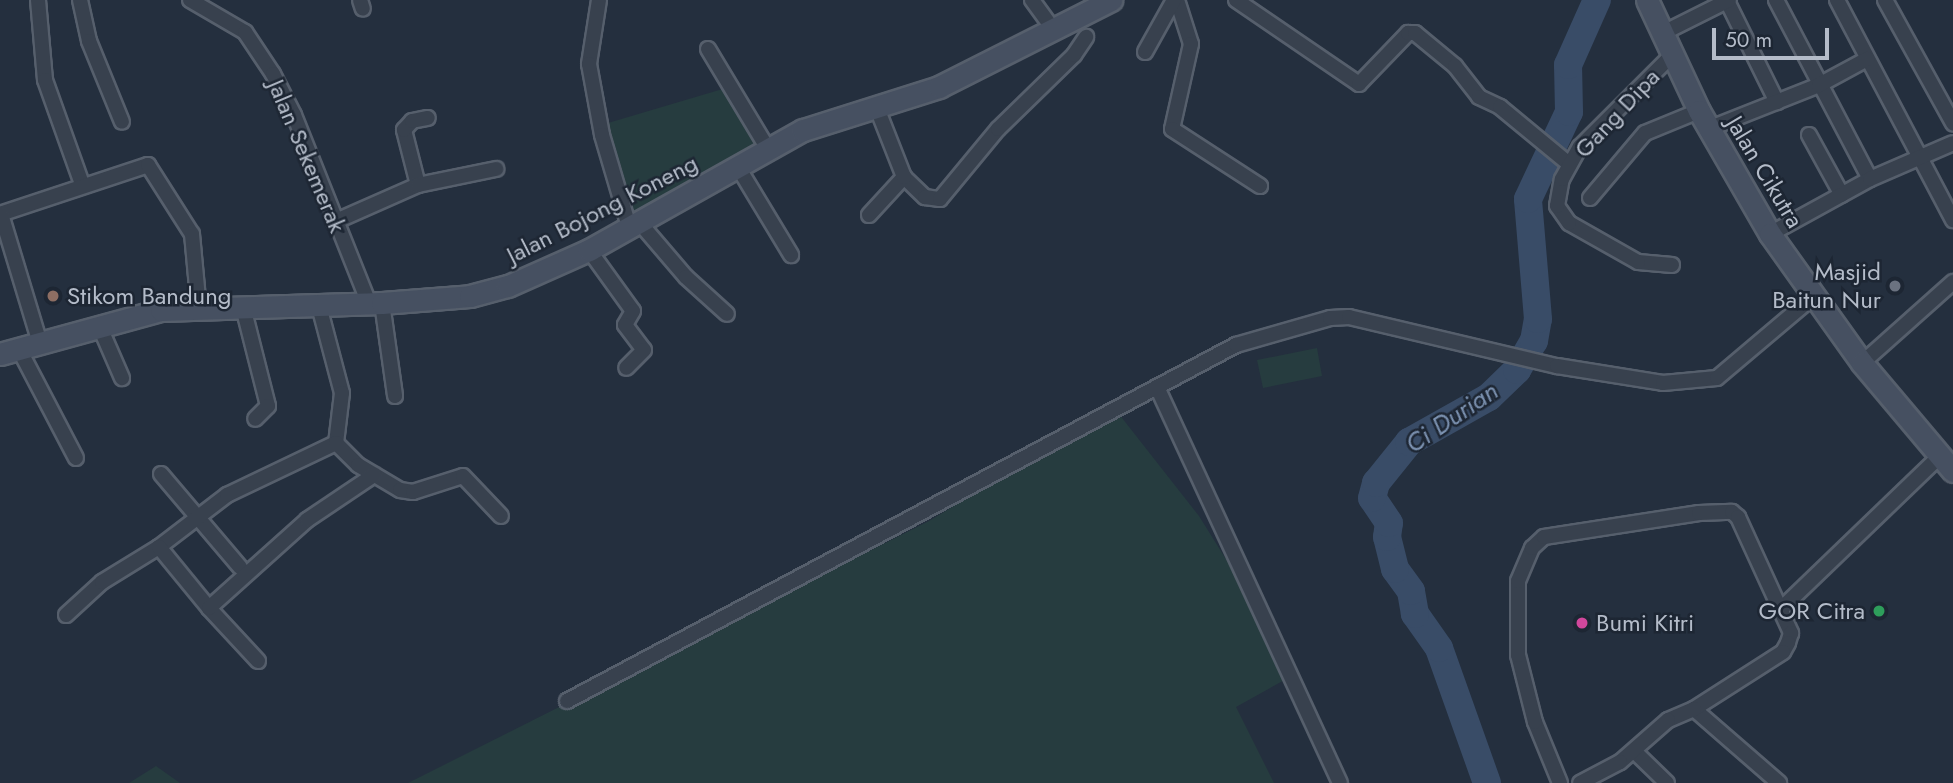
<!DOCTYPE html>
<html>
<head>
<meta charset="utf-8">
<style>
	body { margin:0 }
	#map { position:relative; width:1953px; height:783px; overflow:hidden; background:#242f3e; font-family:Jost,sans-serif }
	div>[style] { position:absolute }
	.green>* { inset:0; background:#263c3f }
	.river>* { height:28px; margin:-14px; padding:0 14px; transform-origin:14px; border-radius:14px; background:#394c67 }
	.roads { filter:drop-shadow(2px 0 #565f6c) drop-shadow(-2px 0 #565f6c) drop-shadow(0 2px #565f6c) drop-shadow(0 -2px #565f6c) }
	.street>* { height:14px; margin:-7px; padding:0 7px; transform-origin:7px; border-radius:7px; background:#38414e }
	.secondary>* { height:21px; margin:-10.5px; padding:0 10.5px; transform-origin:10.5px; border-radius:10.5px; background:#465061 }
	.dots>* { width:19px; height:19px; translate:-50% -50%; box-sizing:border-box; border:4px solid #1d2633; border-radius:50% }
	span { translate:-50% -50%; white-space:nowrap; text-align:center; line-height:1.15; -webkit-text-stroke:5px #1d2633; paint-order:stroke }
	.street-label { font-size:24px; color:#b4bcc9 }
	.poi-label { font-size:24px; color:#b4bcc9 }
	.right { translate:-100% -50%; text-align:right }
	.left { translate:0 -50%; text-align:left }
	.water-label { font-size:26px; color:#7c92b1; font-style:italic }
	.scale { position:absolute; left:1712px; top:28px; width:117px; height:32px; box-sizing:border-box; border:4px solid #b4bcc9; border-top:0; padding-left:9px; font-size:21px; line-height:24px; white-space:nowrap; color:#b4bcc9; -webkit-text-stroke:5px #1d2633; paint-order:stroke }
</style>
</head>
<body>
<div id="map">
	<div class="green">
		<div style="clip-path:polygon(726px 88px,764px 147px,623px 229px,608px 123px)"></div>
		<div style="clip-path:polygon(1317px 348px,1322px 376px,1263px 388px,1257px 360px)"></div>
		<div style="clip-path:polygon(1115px 409px,1199px 516px,1297px 673px,1236px 707px,1274px 783px,408px 783px,929px 521px)"></div>
		<div style="clip-path:polygon(156px 766px,180px 783px,129px 783px)"></div>
	</div>
	<div class="river">
		<div style="left:1487px;top:783px;width:143px;rotate:-109.6deg"></div>
		<div style="left:1439px;top:648px;width:42px;rotate:-125.2deg"></div>
		<div style="left:1415px;top:614px;width:23px;rotate:-100deg"></div>
		<div style="left:1411px;top:591px;width:27px;rotate:-126deg"></div>
		<div style="left:1395px;top:569px;width:33px;rotate:-104deg"></div>
		<div style="left:1387px;top:537px;width:14px;rotate:-82deg"></div>
		<div style="left:1389px;top:523px;width:30px;rotate:-124deg"></div>
		<div style="left:1372px;top:498px;width:16px;rotate:-75deg"></div>
		<div style="left:1376px;top:483px;width:53px;rotate:-51.2deg"></div>
		<div style="left:1409px;top:442px;width:92px;rotate:-29.4deg"></div>
		<div style="left:1489px;top:397px;width:39px;rotate:-44deg"></div>
		<div style="left:1517px;top:370px;width:34px;rotate:-60deg"></div>
		<div style="left:1534px;top:341px;width:22px;rotate:-80deg"></div>
		<div style="left:1538px;top:319px;width:120px;rotate:-94.8deg"></div>
		<div style="left:1528px;top:199px;width:96px;rotate:-64.8deg"></div>
		<div style="left:1569px;top:112px;width:47px;rotate:-91.2deg"></div>
		<div style="left:1568px;top:65px;width:71px;rotate:-66deg"></div>
	</div>
	<div class="roads">
		<div class="street">
			<div style="left:38px;top:0;width:80px;rotate:85deg"></div>
			<div style="left:45px;top:80px;width:110px;rotate:70.4deg"></div>
			<div style="left:80px;top:0;width:42px;rotate:77.6deg"></div>
			<div style="left:89px;top:41px;width:87px;rotate:67.8deg"></div>
			<div style="left:190px;top:0;width:64px;rotate:30.2deg"></div>
			<div style="left:245px;top:32px;width:50px;rotate:56.3deg"></div>
			<div style="left:273px;top:74px;width:46px;rotate:62.9deg"></div>
			<div style="left:294px;top:115px;width:202px;rotate:68.3deg"></div>
			<div style="left:360px;top:0;width:9px;rotate:72deg"></div>
			<div style="left:599px;top:0;width:65px;rotate:98.9deg"></div>
			<div style="left:589px;top:64px;width:72px;rotate:79.6deg"></div>
			<div style="left:602px;top:135px;width:96px;rotate:73.6deg"></div>
			<div style="left:1032px;top:0;width:34px;rotate:54deg"></div>
			<div style="left:1177px;top:0;width:46px;rotate:72.3deg"></div>
			<div style="left:1191px;top:44px;width:87px;rotate:102.6deg"></div>
			<div style="left:1172px;top:129px;width:105px;rotate:32.9deg"></div>
			<div style="left:1236px;top:0;width:149px;rotate:34.3deg"></div>
			<div style="left:1359px;top:84px;width:71px;rotate:-46.1deg"></div>
			<div style="left:1408px;top:33px;width:7px"></div>
			<div style="left:1415px;top:33px;width:52px;rotate:39.5deg"></div>
			<div style="left:1455px;top:66px;width:39px;rotate:52deg"></div>
			<div style="left:1479px;top:97px;width:23px;rotate:25deg"></div>
			<div style="left:1500px;top:107px;width:89px;rotate:39.6deg"></div>
			<div style="left:1776px;top:0;width:202px;rotate:62.3deg"></div>
			<div style="left:1837px;top:0;width:249px;rotate:62.2deg"></div>
			<div style="left:1885px;top:0;width:141px;rotate:61.1deg"></div>
			<div style="left:1727px;top:1px;width:113px;rotate:63.7deg"></div>
			<div style="left:1661px;top:34px;width:76px;rotate:-26.6deg"></div>
			<div style="left:708px;top:49px;width:117px;rotate:59deg"></div>
			<div style="left:1145px;top:52px;width:60px;rotate:-60.9deg"></div>
			<div style="left:1708px;top:129px;width:119px;rotate:-21.6deg"></div>
			<div style="left:1819px;top:85px;width:55px;rotate:-28.4deg"></div>
			<div style="left:1809px;top:135px;width:68px;rotate:61.2deg"></div>
			<div style="left:738px;top:167px;width:103px;rotate:58.9deg"></div>
			<div style="left:904px;top:177px;width:29px;rotate:44deg"></div>
			<div style="left:925px;top:197px;width:15px;rotate:8deg"></div>
			<div style="left:940px;top:199px;width:91px;rotate:-50.4deg"></div>
			<div style="left:998px;top:129px;width:106px;rotate:-44.2deg"></div>
			<div style="left:1074px;top:55px;width:22px;rotate:-56deg"></div>
			<div style="left:418px;top:185px;width:57px;rotate:-104.3deg"></div>
			<div style="left:404px;top:130px;width:12px;rotate:-48deg"></div>
			<div style="left:412px;top:121px;width:16px;rotate:-11deg"></div>
			<div style="left:1590px;top:198px;width:85px;rotate:-49.8deg"></div>
			<div style="left:1645px;top:133px;width:58px;rotate:-22.2deg"></div>
			<div style="left:0;top:214px;width:156px;rotate:-18.3deg"></div>
			<div style="left:148px;top:165px;width:82px;rotate:57.5deg"></div>
			<div style="left:192px;top:234px;width:75px;rotate:84.7deg"></div>
			<div style="left:1px;top:214px;width:135px;rotate:73.2deg"></div>
			<div style="left:869px;top:215px;width:52px;rotate:-47.4deg"></div>
			<div style="left:904px;top:177px;width:74px;rotate:-111.4deg"></div>
			<div style="left:334px;top:222px;width:92px;rotate:-23.8deg"></div>
			<div style="left:418px;top:185px;width:80px;rotate:-11.6deg"></div>
			<div style="left:639px;top:222px;width:72px;rotate:49.5deg"></div>
			<div style="left:686px;top:277px;width:55px;rotate:42.1deg"></div>
			<div style="left:1770px;top:234px;width:114px;rotate:-28.8deg"></div>
			<div style="left:1870px;top:179px;width:90px;rotate:-23.4deg"></div>
			<div style="left:589px;top:250px;width:75px;rotate:54.2deg"></div>
			<div style="left:633px;top:311px;width:16px;rotate:120deg"></div>
			<div style="left:625px;top:325px;width:31px;rotate:53deg"></div>
			<div style="left:644px;top:350px;width:25px;rotate:135deg"></div>
			<div style="left:1672px;top:265px;width:34px;rotate:-175deg"></div>
			<div style="left:1638px;top:262px;width:79px;rotate:-150.5deg"></div>
			<div style="left:1569px;top:223px;width:21px;rotate:-125deg"></div>
			<div style="left:1557px;top:206px;width:27px;rotate:-80deg"></div>
			<div style="left:1562px;top:179px;width:37px;rotate:-61deg"></div>
			<div style="left:1580px;top:147px;width:130px;rotate:-45deg"></div>
			<div style="left:382px;top:303px;width:94px;rotate:82deg"></div>
			<div style="left:319px;top:306px;width:90px;rotate:75.2deg"></div>
			<div style="left:342px;top:393px;width:50px;rotate:96.8deg"></div>
			<div style="left:243px;top:307px;width:102px;rotate:75.8deg"></div>
			<div style="left:268px;top:406px;width:18px;rotate:135deg"></div>
			<div style="left:99px;top:325px;width:58px;rotate:66.5deg"></div>
			<div style="left:19px;top:349px;width:123px;rotate:62.4deg"></div>
			<div style="left:1862px;top:363px;width:122px;rotate:-41.7deg"></div>
			<div style="left:1157px;top:387px;width:436px;rotate:65.2deg"></div>
			<div style="left:161px;top:474px;width:122px;rotate:49.7deg"></div>
			<div style="left:159px;top:547px;width:86px;rotate:-37.4deg"></div>
			<div style="left:227px;top:495px;width:121px;rotate:-25.5deg"></div>
			<div style="left:336px;top:443px;width:31px;rotate:45deg"></div>
			<div style="left:358px;top:465px;width:49px;rotate:30.8deg"></div>
			<div style="left:400px;top:490px;width:13px;rotate:9deg"></div>
			<div style="left:413px;top:492px;width:52px;rotate:-17.7deg"></div>
			<div style="left:463px;top:476px;width:55px;rotate:46.5deg"></div>
			<div style="left:1781px;top:609px;width:221px;rotate:-43.9deg"></div>
			<div style="left:66px;top:615px;width:49px;rotate:-42.5deg"></div>
			<div style="left:102px;top:582px;width:67px;rotate:-31.6deg"></div>
			<div style="left:159px;top:547px;width:79px;rotate:50.7deg"></div>
			<div style="left:258px;top:661px;width:72px;rotate:-132.8deg"></div>
			<div style="left:209px;top:608px;width:132px;rotate:-41.9deg"></div>
			<div style="left:307px;top:520px;width:81px;rotate:-33.9deg"></div>
			<div style="left:567px;top:701px;width:758px;rotate:-28.02deg"></div>
			<div style="left:1236px;top:345px;width:98px;rotate:-16deg"></div>
			<div style="left:1330px;top:318px;width:19px;rotate:-3deg"></div>
			<div style="left:1349px;top:317px;width:214px;rotate:13.3deg"></div>
			<div style="left:1557px;top:366px;width:107px;rotate:9.1deg"></div>
			<div style="left:1663px;top:383px;width:54px;rotate:-5.3deg"></div>
			<div style="left:1717px;top:378px;width:126px;rotate:-40.2deg"></div>
			<div style="left:1694px;top:709px;width:113px;rotate:41deg"></div>
			<div style="left:1634px;top:751px;width:46px;rotate:44.1deg"></div>
			<div style="left:1560px;top:783px;width:66px;rotate:-112.3deg"></div>
			<div style="left:1535px;top:722px;width:69px;rotate:-104.2deg"></div>
			<div style="left:1518px;top:655px;width:74px;rotate:-90deg"></div>
			<div style="left:1518px;top:581px;width:36px;rotate:-67deg"></div>
			<div style="left:1532px;top:548px;width:16px;rotate:-43deg"></div>
			<div style="left:1544px;top:537px;width:157px;rotate:-8.8deg"></div>
			<div style="left:1699px;top:513px;width:33px;rotate:-2deg"></div>
			<div style="left:1732px;top:512px;width:8px;rotate:40deg"></div>
			<div style="left:1738px;top:517px;width:128px;rotate:65.4deg"></div>
			<div style="left:1791px;top:633px;width:10px;rotate:107deg"></div>
			<div style="left:1788px;top:643px;width:10px;rotate:119deg"></div>
			<div style="left:1783px;top:652px;width:106px;rotate:147.4deg"></div>
			<div style="left:1694px;top:709px;width:28px;rotate:157deg"></div>
			<div style="left:1668px;top:720px;width:64px;rotate:138.8deg"></div>
			<div style="left:1620px;top:762px;width:45px;rotate:152.3deg"></div>
		</div>
		<div class="secondary">
			<div style="left:1647px;top:0;width:123px;rotate:64.9deg"></div>
			<div style="left:1699px;top:111px;width:142px;rotate:60deg"></div>
			<div style="left:1770px;top:234px;width:158px;rotate:54.5deg"></div>
			<div style="left:1862px;top:363px;width:141px;rotate:49.9deg"></div>
			<div style="left:0;top:354px;width:167px;rotate:-15.3deg"></div>
			<div style="left:161px;top:310px;width:221px;rotate:-1.8deg"></div>
			<div style="left:382px;top:303px;width:88px;rotate:-4.5deg"></div>
			<div style="left:470px;top:296px;width:39px;rotate:-15deg"></div>
			<div style="left:508px;top:286px;width:89px;rotate:-24deg"></div>
			<div style="left:589px;top:250px;width:245px;rotate:-29.3deg"></div>
			<div style="left:803px;top:130px;width:143px;rotate:-17.5deg"></div>
			<div style="left:939px;top:87px;width:193px;rotate:-26.8deg"></div>
		</div>
	</div>
	<div class="dots">
		<div style="left:1895px;top:286px;background:#6b7280"></div>
		<div style="left:53px;top:296px;background:#8d6e63"></div>
		<div style="left:1879px;top:611px;background:#2e9e5b"></div>
		<div style="left:1582px;top:623px;background:#d1479c"></div>
	</div>
	<div class="street-label">
		<span style="left:1617px;top:113px;rotate:-47deg">Gang Dipa</span>
		<span style="left:307px;top:156px;rotate:67deg">Jalan Sekemerak</span>
		<span style="left:1765px;top:172px;rotate:59deg">Jalan Cikutra</span>
		<span style="left:602px;top:209px;rotate:-27deg">Jalan Bojong Koneng</span>
	</div>
	<div class="poi-label">
		<span class="right" style="left:1881px;top:286px">Masjid<br>Baitun Nur</span>
		<span class="left" style="left:67px;top:296px">Stikom Bandung</span>
		<span class="right" style="left:1865px;top:611px">GOR Citra</span>
		<span class="left" style="left:1596px;top:623px">Bumi Kitri</span>
	</div>
	<div class="water-label">
		<span style="left:1452px;top:418px;rotate:-34deg">Ci Durian</span>
	</div>
	<div class="scale">50 m</div>
</div>
</body>
</html>
